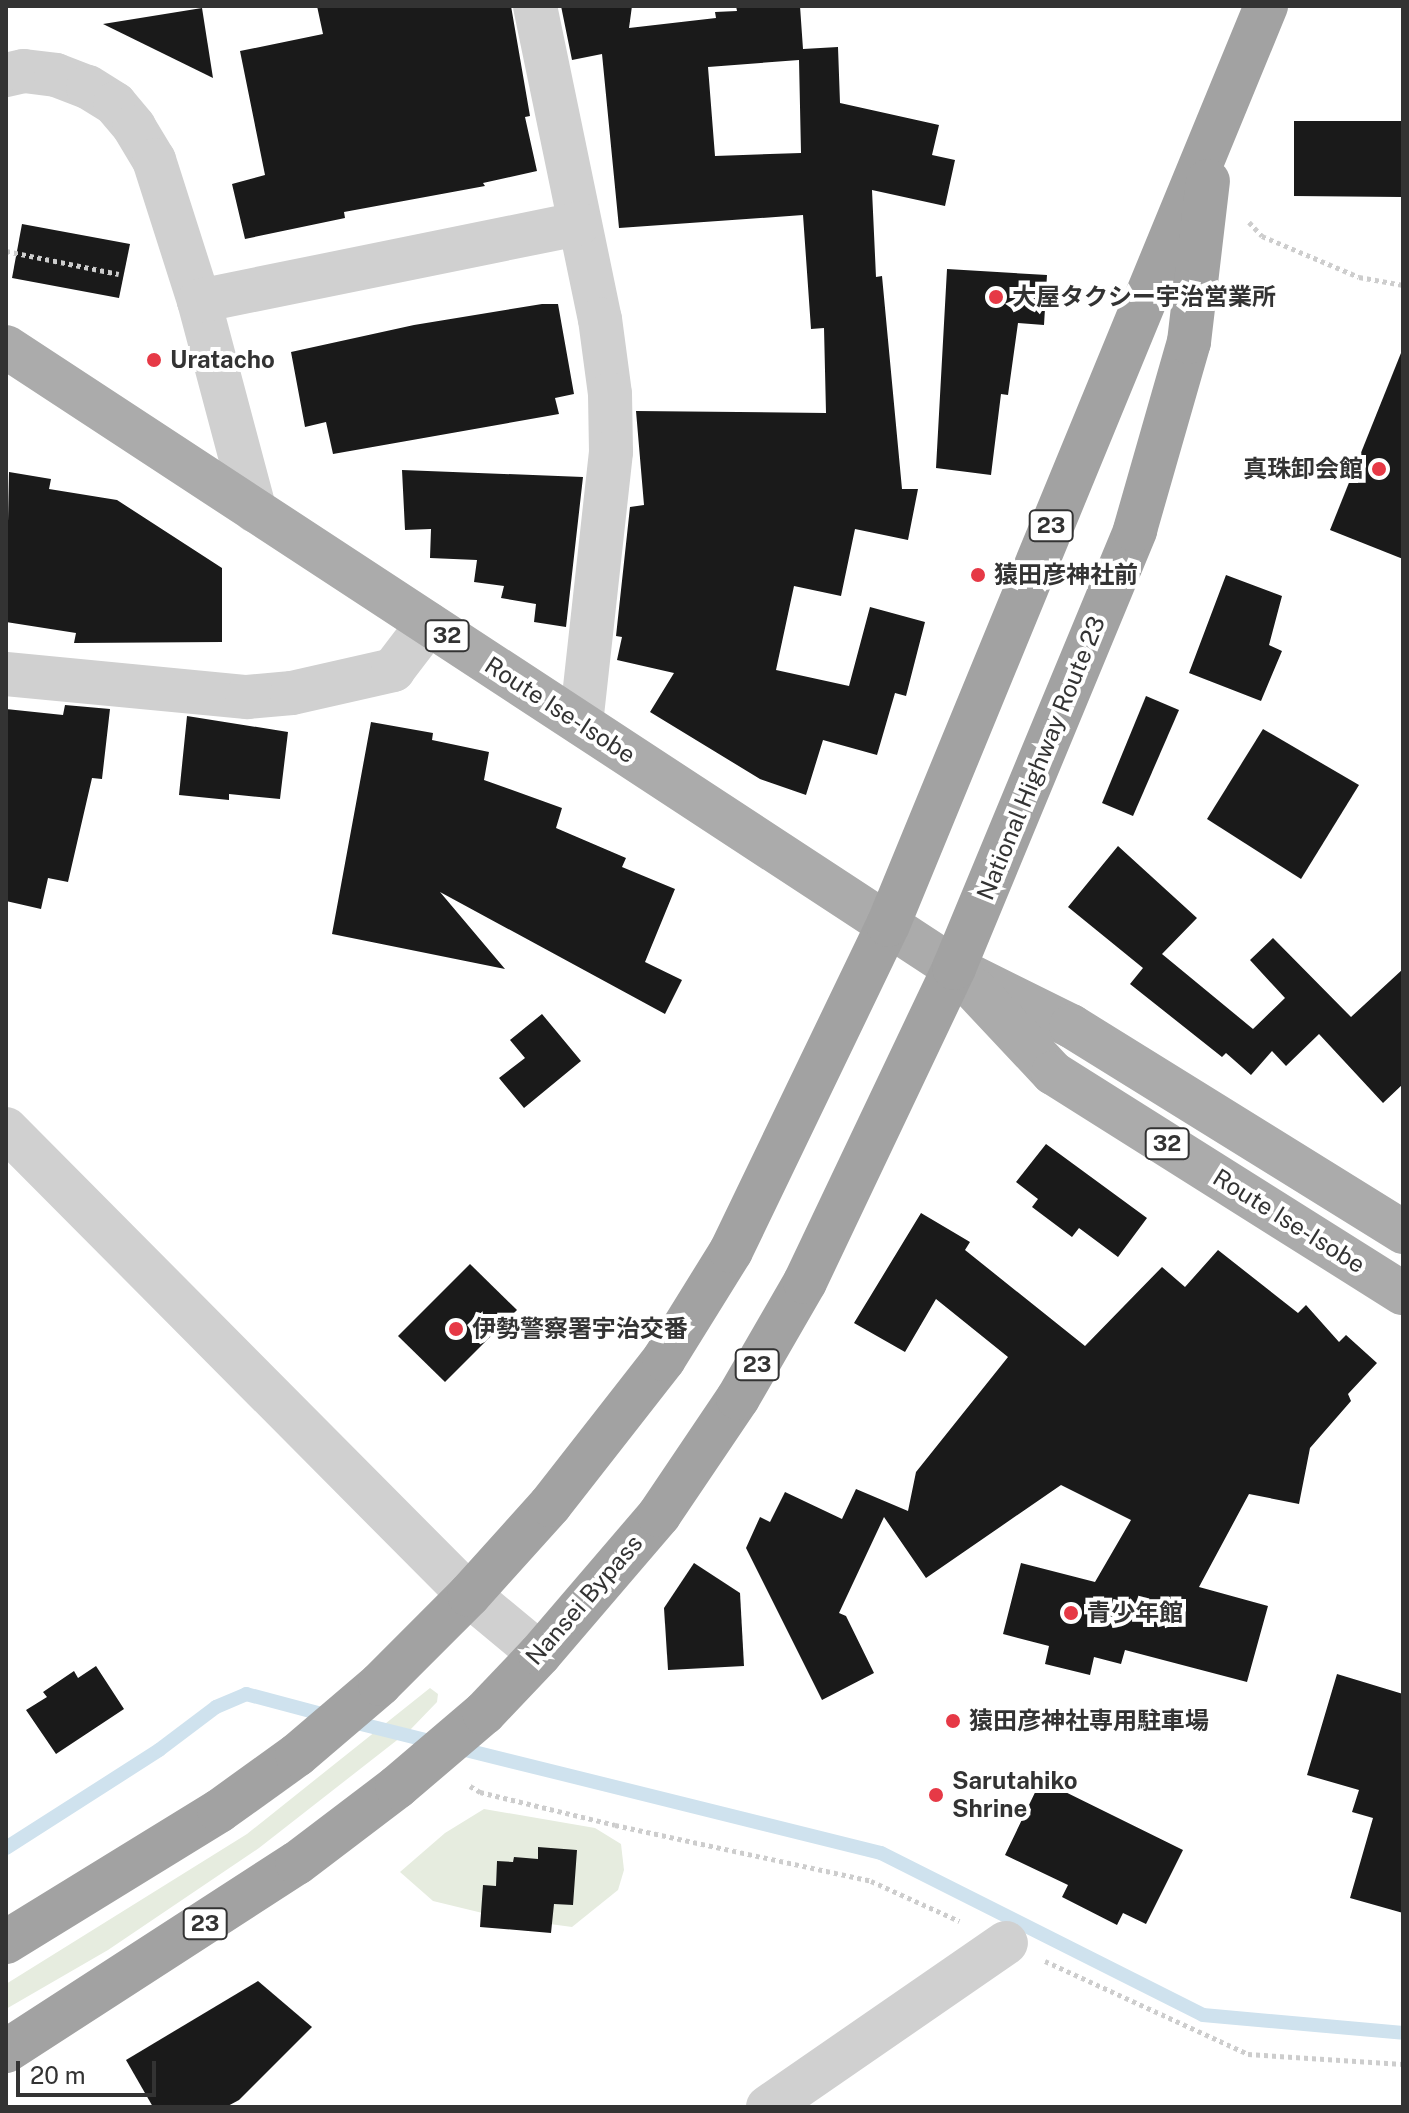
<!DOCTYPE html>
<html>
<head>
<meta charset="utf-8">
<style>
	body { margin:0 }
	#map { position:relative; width:1409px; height:2113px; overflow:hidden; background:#fff; font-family:"Public Sans","Noto Sans JP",sans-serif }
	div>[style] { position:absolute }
	.green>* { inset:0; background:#e6ecdf }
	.stream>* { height:14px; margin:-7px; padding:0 7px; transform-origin:7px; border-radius:7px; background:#cfe2ee }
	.building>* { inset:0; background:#1a1a1a }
	.path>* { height:5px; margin-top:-2.5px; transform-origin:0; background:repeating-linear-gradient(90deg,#cdcdcd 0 4px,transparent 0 8px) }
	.minor>* { height:44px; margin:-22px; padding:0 22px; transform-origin:22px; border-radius:22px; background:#d0d0d0 }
	.tertiary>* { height:44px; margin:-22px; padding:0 22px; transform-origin:22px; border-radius:22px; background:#d0d0d0 }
	.primary>* { height:44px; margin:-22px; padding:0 22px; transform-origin:22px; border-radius:22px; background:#ababab }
	.trunk>* { height:44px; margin:-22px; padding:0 22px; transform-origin:22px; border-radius:22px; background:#a2a2a2 }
	.dots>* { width:22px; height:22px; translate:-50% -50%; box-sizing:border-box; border:4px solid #fff; border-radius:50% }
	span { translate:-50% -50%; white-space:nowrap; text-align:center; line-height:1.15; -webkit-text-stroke:8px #fff; paint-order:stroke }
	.shield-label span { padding:2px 6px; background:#fff; border:2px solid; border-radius:6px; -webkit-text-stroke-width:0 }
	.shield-label { font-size:22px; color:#333; font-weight:700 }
	.poi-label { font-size:24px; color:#333; font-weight:700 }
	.left { translate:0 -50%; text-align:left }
	.right { translate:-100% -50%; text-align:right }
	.street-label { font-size:24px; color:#333 }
	.frame { position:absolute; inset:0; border:8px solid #333; pointer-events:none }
	.scale { position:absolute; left:16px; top:2061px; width:140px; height:36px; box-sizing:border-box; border:4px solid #333; border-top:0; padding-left:10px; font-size:24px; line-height:28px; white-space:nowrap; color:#333; -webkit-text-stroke:6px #fff; paint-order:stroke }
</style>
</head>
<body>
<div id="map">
	<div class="green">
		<div style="clip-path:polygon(430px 1688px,438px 1694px,437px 1702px,410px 1730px,259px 1848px,108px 1950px,6px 2009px,6px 1984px,247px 1834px)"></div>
		<div style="clip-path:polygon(484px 1809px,595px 1828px,621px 1844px,624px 1870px,618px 1890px,572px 1927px,499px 1917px,433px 1901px,400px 1872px,445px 1833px)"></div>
	</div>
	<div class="stream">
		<div style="left:349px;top:1721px;width:548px;rotate:13.93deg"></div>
		<div style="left:881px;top:1853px;width:360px;rotate:26.7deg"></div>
		<div style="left:1203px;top:2015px;width:201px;rotate:5.1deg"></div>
		<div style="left:6px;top:1848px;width:182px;rotate:-32.6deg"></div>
		<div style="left:159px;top:1750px;width:71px;rotate:-37deg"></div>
		<div style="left:216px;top:1707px;width:33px;rotate:-23deg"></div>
		<div style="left:246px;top:1694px;width:86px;rotate:14.8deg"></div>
	</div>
	<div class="building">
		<div style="clip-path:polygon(317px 6px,511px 6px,530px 116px,525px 117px,537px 171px,483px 183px,485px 186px,344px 212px,345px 218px,245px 239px,232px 184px,265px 175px,240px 51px,323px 34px)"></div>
		<div style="clip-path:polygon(evenodd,561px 6px,632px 6px,629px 28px,716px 18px,715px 12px,737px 11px,736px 6px,800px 6px,803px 49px,838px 47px,840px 103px,939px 125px,932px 155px,955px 160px,945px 206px,872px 190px,876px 277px,882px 276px,902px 489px,918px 489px,908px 540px,855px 529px,841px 596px,794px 586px,776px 670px,849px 686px,870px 607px,925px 622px,906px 696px,895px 693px,877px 755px,823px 740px,806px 795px,760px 779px,650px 712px,674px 673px,617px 660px,622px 637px,616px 636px,630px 507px,644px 505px,636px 411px,826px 413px,824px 328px,811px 329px,803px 215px,619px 228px,602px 54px,572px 60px,561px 6px,799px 60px,801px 153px,715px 156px,708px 67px,799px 60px)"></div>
		<div style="clip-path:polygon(202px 8px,213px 78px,103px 24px)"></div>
		<div style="clip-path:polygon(1294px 121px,1401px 121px,1401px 197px,1294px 196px)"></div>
		<div style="clip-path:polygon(22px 224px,130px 244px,119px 298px,12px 278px)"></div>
		<div style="clip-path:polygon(947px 269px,1047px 275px,1044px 325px,1018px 323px,1008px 395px,1001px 394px,991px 475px,936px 468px)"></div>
		<div style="clip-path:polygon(542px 304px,558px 304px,574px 394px,555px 398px,559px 414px,333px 454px,326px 422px,305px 427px,291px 352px,414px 325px)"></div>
		<div style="clip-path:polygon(1401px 353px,1403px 353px,1403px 559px,1330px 530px)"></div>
		<div style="clip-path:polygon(402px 470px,583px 477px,566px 627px,534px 622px,536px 604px,501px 598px,504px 586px,474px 582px,477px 560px,430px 558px,431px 529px,405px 530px)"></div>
		<div style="clip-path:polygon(9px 472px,51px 479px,49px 489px,117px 500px,222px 568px,222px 642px,74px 643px,76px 633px,6px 622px)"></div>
		<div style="clip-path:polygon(1226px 575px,1282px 596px,1269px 645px,1282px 651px,1261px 701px,1189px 673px)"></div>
		<div style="clip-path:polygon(1146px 696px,1179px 710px,1133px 816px,1102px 803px)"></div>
		<div style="clip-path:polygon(65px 705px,110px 709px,102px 779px,92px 778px,68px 882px,48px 878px,41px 909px,6px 901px,6px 709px,63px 715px)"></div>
		<div style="clip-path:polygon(187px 716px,288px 732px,280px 799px,229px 794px,229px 800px,179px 795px)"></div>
		<div style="clip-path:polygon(371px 722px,433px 733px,432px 740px,489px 752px,484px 780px,562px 808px,556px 828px,626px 858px,622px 867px,675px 889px,645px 962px,682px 980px,665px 1014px,440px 892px,505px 969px,332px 934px)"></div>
		<div style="clip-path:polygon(1263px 729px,1359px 785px,1301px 879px,1207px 819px)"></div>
		<div style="clip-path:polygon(1118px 846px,1197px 918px,1162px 954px,1253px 1029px,1285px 998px,1250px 960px,1273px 938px,1351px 1017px,1403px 969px,1403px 1084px,1383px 1103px,1319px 1034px,1286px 1066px,1272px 1051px,1251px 1075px,1226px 1053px,1222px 1057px,1130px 984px,1143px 968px,1068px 907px)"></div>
		<div style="clip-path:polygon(542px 1014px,581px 1061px,524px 1108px,499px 1078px,525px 1058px,510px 1040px)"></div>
		<div style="clip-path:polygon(1046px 1144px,1147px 1218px,1118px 1257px,1079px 1228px,1072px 1237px,1032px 1207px,1038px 1199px,1016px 1182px)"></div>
		<div style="clip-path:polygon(921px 1213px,970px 1242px,965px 1250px,1085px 1346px,1162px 1267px,1185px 1287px,1218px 1250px,1298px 1313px,1306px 1305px,1339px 1342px,1346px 1335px,1377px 1363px,1348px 1394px,1351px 1401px,1310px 1448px,1299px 1504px,1249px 1494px,1199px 1587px,1268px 1606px,1247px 1682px,1125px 1650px,1121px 1664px,1094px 1657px,1090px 1675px,1045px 1664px,1049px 1646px,1003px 1634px,1021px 1563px,1095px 1582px,1131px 1520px,1061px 1485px,926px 1578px,884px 1517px,839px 1613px,846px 1616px,874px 1673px,822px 1700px,746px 1548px,760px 1517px,770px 1522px,785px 1492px,842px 1519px,856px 1489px,908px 1511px,916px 1472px,1008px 1357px,936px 1299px,905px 1352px,854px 1323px)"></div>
		<div style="clip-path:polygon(470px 1264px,517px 1310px,445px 1382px,398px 1336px)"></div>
		<div style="clip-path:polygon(694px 1563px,740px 1593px,744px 1666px,668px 1670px,664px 1608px)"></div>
		<div style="clip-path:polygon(96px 1666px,124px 1709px,56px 1754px,26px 1710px,47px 1697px,43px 1692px,74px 1671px,78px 1678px)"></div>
		<div style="clip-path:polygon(1337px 1674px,1403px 1694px,1403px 1913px,1350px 1898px,1373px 1818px,1352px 1812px,1359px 1790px,1307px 1775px)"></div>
		<div style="clip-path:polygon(1041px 1780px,1183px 1850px,1146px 1924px,1123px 1913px,1117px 1925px,1062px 1897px,1068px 1885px,1005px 1855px)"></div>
		<div style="clip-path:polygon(538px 1847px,577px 1850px,573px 1905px,554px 1904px,551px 1933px,480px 1927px,483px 1885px,496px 1886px,497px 1861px,513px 1862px,514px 1857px,538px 1859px)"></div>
		<div style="clip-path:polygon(258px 1981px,312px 2027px,239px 2100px,226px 2107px,153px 2107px,126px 2060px)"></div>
	</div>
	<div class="path">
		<div style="left:1249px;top:222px;width:19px;rotate:47deg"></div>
		<div style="left:1262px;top:236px;width:105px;rotate:22.9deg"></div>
		<div style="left:1359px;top:277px;width:45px;rotate:10.3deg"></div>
		<div style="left:6px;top:251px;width:115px;rotate:11.5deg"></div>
		<div style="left:470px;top:1786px;width:12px;rotate:31deg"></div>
		<div style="left:480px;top:1792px;width:139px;rotate:13.7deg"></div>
		<div style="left:615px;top:1825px;width:262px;rotate:12.3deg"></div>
		<div style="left:871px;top:1881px;width:97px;rotate:24.4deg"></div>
		<div style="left:1045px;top:1961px;width:223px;rotate:24.6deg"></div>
		<div style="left:1248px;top:2054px;width:155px;rotate:3.7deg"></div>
	</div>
	<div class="minor">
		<div style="left:535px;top:6px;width:320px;rotate:78.3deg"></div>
		<div style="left:600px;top:319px;width:76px;rotate:82.4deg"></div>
		<div style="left:610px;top:394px;width:58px;rotate:89deg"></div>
		<div style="left:611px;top:452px;width:273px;rotate:96.3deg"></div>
		<div style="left:6px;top:674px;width:242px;rotate:5.5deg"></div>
		<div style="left:247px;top:697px;width:45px;rotate:-5.1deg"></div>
		<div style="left:292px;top:693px;width:104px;rotate:-12.8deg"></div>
		<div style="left:393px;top:670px;width:58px;rotate:-52.7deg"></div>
		<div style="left:6px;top:1129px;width:657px;rotate:45.19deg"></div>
		<div style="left:469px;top:1595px;width:92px;rotate:39.7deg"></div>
		<div style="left:768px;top:2107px;width:289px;rotate:-34.6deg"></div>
	</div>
	<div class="tertiary">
		<div style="left:6px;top:75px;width:18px;rotate:-13deg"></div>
		<div style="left:24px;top:71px;width:32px;rotate:7deg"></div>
		<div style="left:56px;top:75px;width:34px;rotate:21deg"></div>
		<div style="left:88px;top:87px;width:32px;rotate:32deg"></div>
		<div style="left:115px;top:104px;width:30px;rotate:50deg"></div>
		<div style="left:134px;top:127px;width:39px;rotate:59deg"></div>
		<div style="left:154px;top:160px;width:148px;rotate:72.3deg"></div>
		<div style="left:199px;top:301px;width:217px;rotate:75.1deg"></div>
		<div style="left:199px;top:301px;width:387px;rotate:-11.5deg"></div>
	</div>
	<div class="primary">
		<div style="left:6px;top:347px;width:1133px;rotate:33.23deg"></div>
		<div style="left:954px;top:968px;width:131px;rotate:26.4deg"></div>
		<div style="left:1071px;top:1026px;width:391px;rotate:31.8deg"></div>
		<div style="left:975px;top:990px;width:114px;rotate:46.8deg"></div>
		<div style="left:1053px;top:1073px;width:413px;rotate:32.2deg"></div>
	</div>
	<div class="trunk">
		<div style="left:6px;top:1942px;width:250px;rotate:-31.6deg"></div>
		<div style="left:219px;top:1811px;width:96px;rotate:-35.7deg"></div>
		<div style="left:297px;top:1755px;width:109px;rotate:-40.5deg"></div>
		<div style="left:380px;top:1684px;width:126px;rotate:-45deg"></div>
		<div style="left:469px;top:1595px;width:121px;rotate:-48deg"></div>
		<div style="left:550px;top:1505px;width:185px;rotate:-52deg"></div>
		<div style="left:664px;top:1359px;width:127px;rotate:-58.2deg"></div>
		<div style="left:731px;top:1251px;width:362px;rotate:-64.3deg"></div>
		<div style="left:888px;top:925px;width:994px;rotate:-67.64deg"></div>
		<div style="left:6px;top:2051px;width:346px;rotate:-32.9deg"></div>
		<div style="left:297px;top:1863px;width:126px;rotate:-37.2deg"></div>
		<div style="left:397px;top:1787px;width:114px;rotate:-40.4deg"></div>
		<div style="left:484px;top:1713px;width:81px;rotate:-46.5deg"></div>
		<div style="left:540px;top:1654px;width:183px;rotate:-49.4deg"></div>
		<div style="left:659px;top:1515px;width:141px;rotate:-56deg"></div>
		<div style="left:738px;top:1398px;width:134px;rotate:-60deg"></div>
		<div style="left:805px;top:1282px;width:348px;rotate:-64.6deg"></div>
		<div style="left:954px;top:968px;width:474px;rotate:-67.5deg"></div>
		<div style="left:1135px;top:530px;width:196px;rotate:-74deg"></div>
		<div style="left:1189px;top:342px;width:162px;rotate:-83.3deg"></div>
	</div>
	<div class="dots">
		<div style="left:996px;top:297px;background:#e63946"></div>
		<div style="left:154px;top:360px;background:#e63946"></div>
		<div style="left:1379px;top:469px;background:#e63946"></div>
		<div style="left:978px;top:575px;background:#e63946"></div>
		<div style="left:456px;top:1329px;background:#e63946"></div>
		<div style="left:1071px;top:1613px;background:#e63946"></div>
		<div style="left:953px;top:1721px;background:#e63946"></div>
		<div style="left:936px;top:1795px;background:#e63946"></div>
	</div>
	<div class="shield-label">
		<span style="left:1051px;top:526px">23</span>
		<span style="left:447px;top:636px">32</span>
		<span style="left:1167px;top:1144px">32</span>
		<span style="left:757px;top:1365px">23</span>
		<span style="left:205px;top:1924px">23</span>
	</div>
	<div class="poi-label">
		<span class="left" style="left:1012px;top:297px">大屋タクシー宇治営業所</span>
		<span class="left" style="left:170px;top:360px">Uratacho</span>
		<span class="right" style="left:1363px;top:469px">真珠卸会館</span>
		<span class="left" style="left:994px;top:575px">猿田彦神社前</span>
		<span class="left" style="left:472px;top:1329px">伊勢警察署宇治交番</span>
		<span class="left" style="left:1087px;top:1613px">青少年館</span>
		<span class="left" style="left:969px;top:1721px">猿田彦神社専用駐車場</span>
		<span class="left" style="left:952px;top:1795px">Sarutahiko<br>Shrine</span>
	</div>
	<div class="street-label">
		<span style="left:560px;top:710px;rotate:33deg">Route Ise-Isobe</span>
		<span style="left:1041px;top:758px;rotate:-68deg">National Highway Route 23</span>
		<span style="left:1289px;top:1221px;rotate:32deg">Route Ise-Isobe</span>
		<span style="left:584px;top:1600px;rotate:-49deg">Nansei Bypass</span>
	</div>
	<div class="frame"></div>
	<div class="scale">20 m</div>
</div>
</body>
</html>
